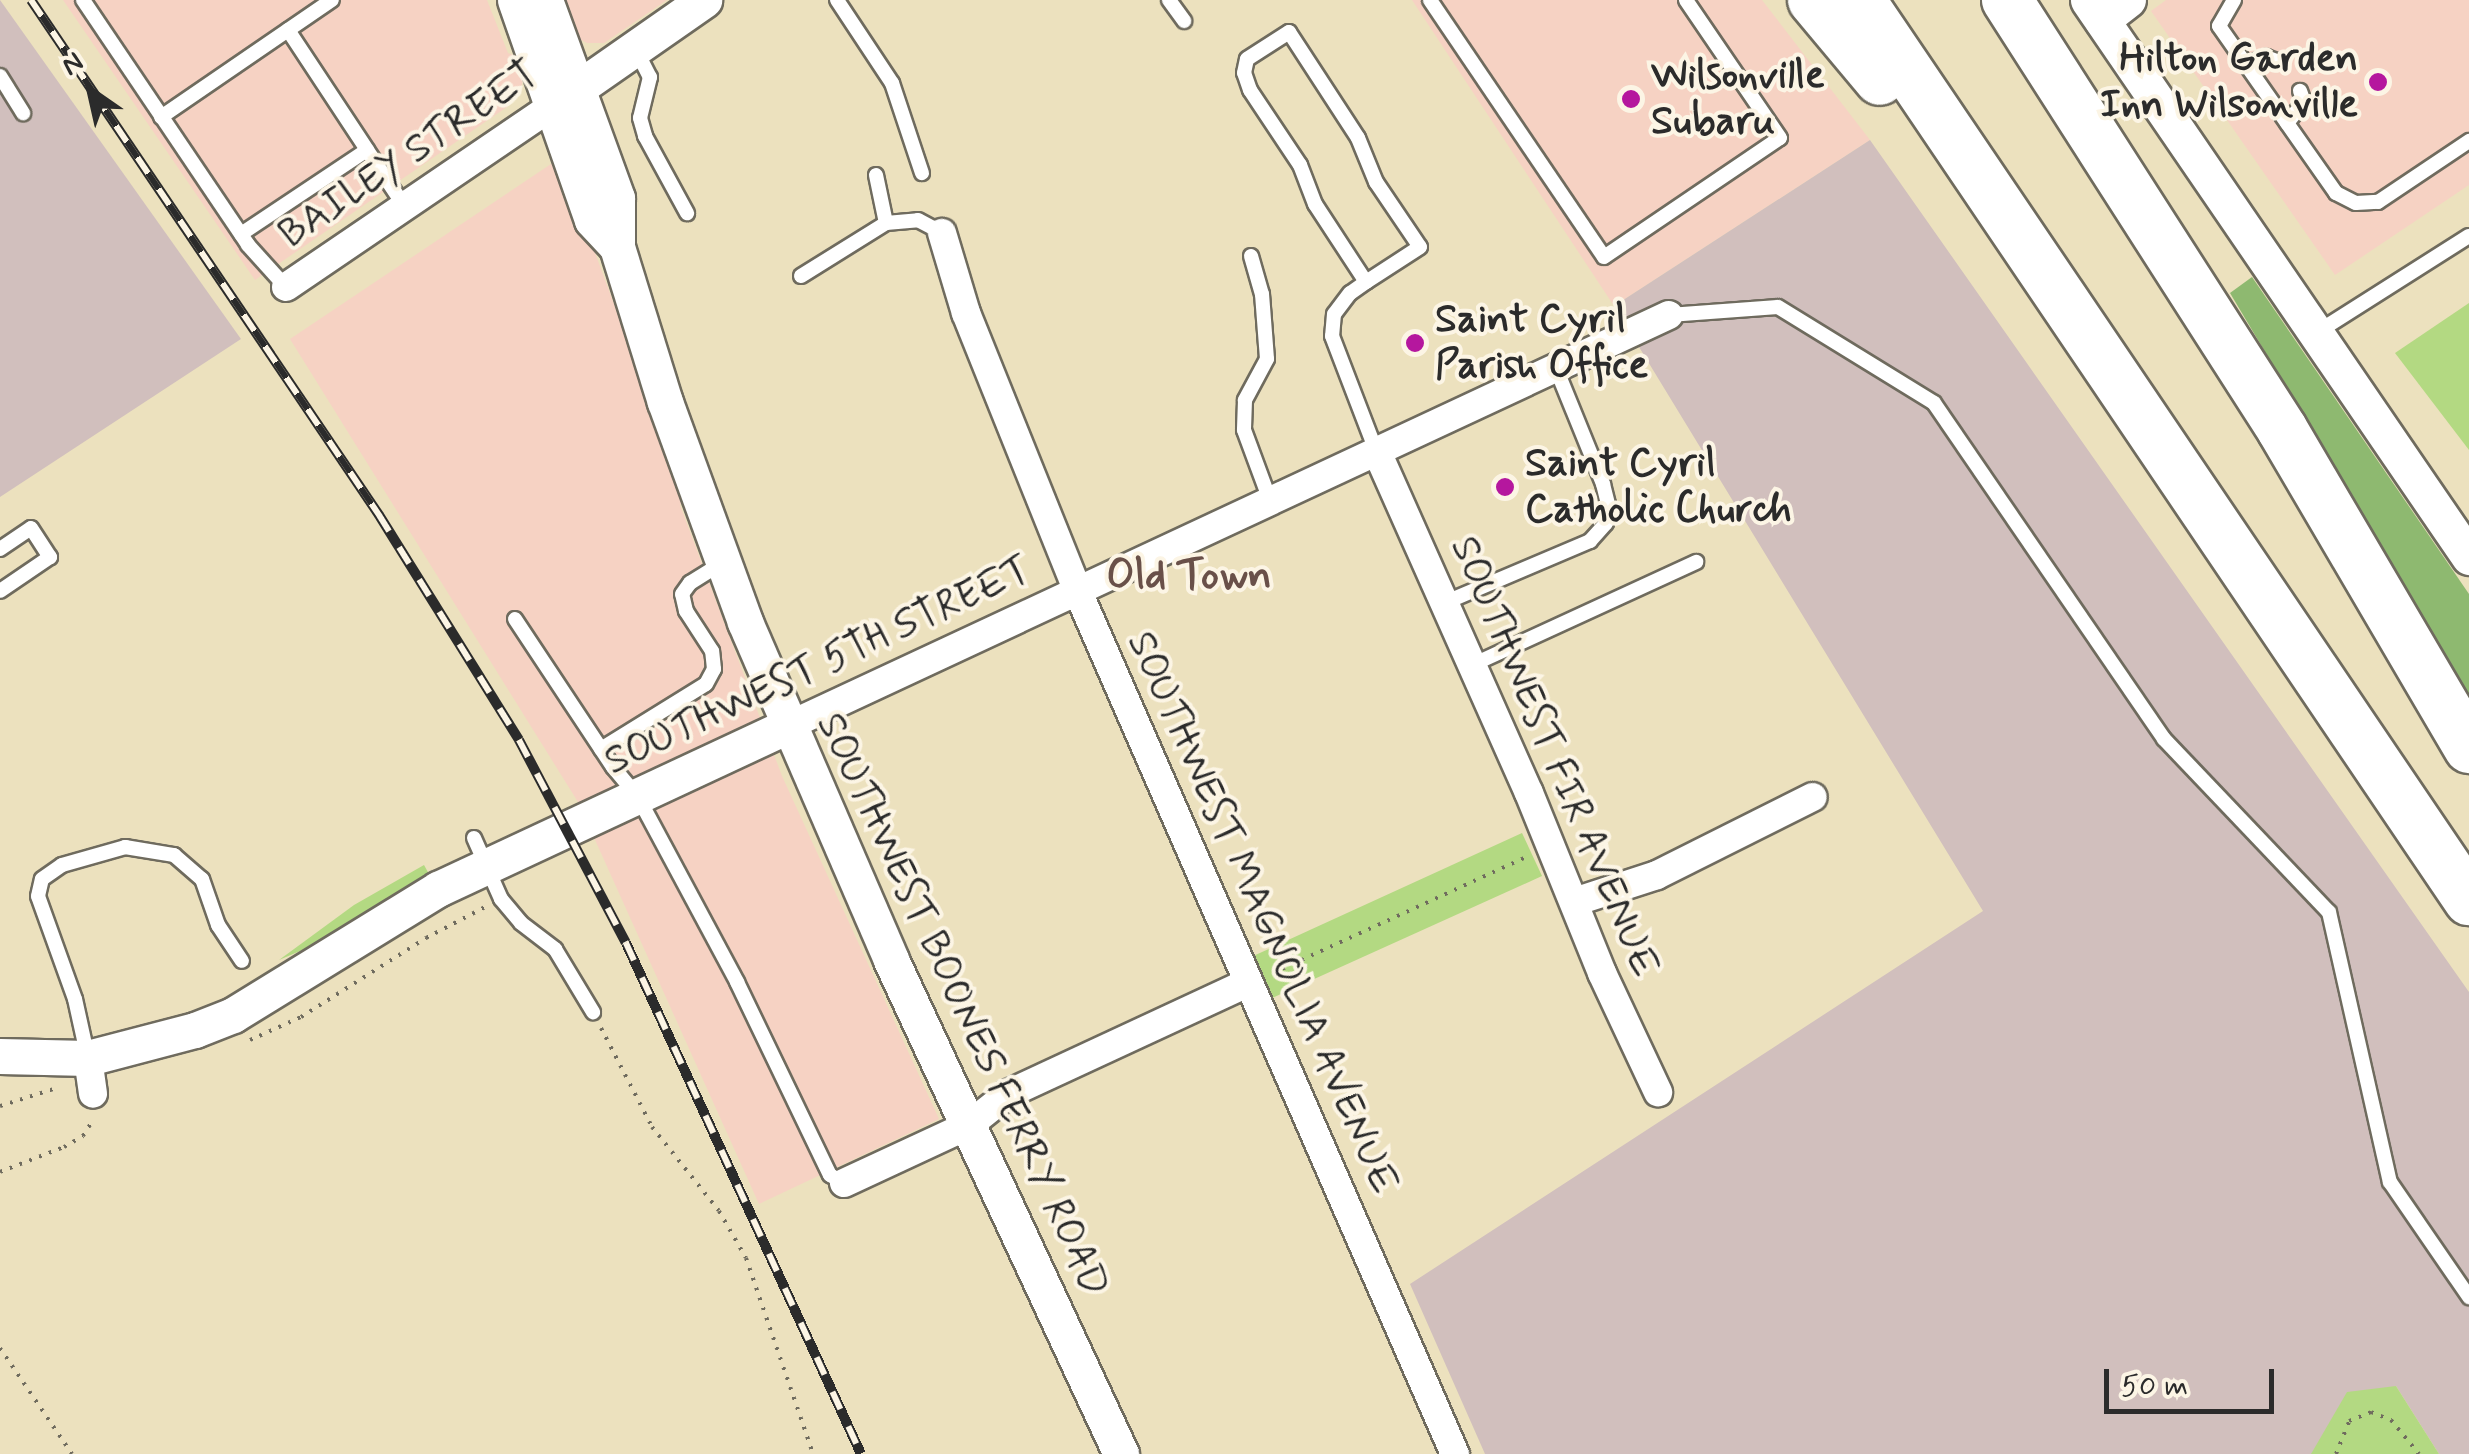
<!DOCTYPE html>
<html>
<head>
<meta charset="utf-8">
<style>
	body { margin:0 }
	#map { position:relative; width:2469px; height:1454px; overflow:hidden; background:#ece1be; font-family:Mynerve,sans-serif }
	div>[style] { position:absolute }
	.built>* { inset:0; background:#f6d2c3 }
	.industrial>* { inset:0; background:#d1bfbd }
	.green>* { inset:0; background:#b3d982 }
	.forest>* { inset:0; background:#8eb970 }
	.path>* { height:4px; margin-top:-2px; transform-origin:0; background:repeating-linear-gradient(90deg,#6f6b5e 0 2.5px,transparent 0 10.5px) }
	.roads { filter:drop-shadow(2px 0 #6f6b5e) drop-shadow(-2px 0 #6f6b5e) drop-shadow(0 2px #6f6b5e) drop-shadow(0 -2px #6f6b5e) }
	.service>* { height:14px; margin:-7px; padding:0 7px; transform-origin:7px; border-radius:7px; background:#fff }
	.minor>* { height:28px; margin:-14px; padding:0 14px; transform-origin:14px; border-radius:14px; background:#fff }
	.tertiary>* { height:35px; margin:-17.5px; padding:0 17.5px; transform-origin:17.5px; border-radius:17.5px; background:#fff }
	.motorway>* { height:50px; margin:-25px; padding:0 25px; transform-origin:25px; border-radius:25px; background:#fff }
	.rail>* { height:10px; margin-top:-5px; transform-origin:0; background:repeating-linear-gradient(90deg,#fcf5e5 0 19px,#2b2b2b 0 38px); box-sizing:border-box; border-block:2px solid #2b2b2b }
	.dots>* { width:28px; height:28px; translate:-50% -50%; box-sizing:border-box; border:5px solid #fcf5e5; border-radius:50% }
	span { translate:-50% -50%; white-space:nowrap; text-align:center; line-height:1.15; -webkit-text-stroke:8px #fcf5e5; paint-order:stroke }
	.poi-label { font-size:40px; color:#2b2b2b; font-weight:700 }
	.right { translate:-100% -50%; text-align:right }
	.left { translate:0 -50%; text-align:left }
	.street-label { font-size:40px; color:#2b2b2b }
	.neighbourhood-label { font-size:42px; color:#695049; font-weight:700 }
	.north { position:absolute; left:40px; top:40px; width:100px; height:100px; -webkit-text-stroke:8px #fcf5e5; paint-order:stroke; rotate:326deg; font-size:28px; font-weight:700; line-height:40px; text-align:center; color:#2b2b2b }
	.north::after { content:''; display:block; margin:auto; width:35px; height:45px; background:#2b2b2b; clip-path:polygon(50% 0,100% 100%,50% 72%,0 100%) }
	.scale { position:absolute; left:2104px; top:1369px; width:170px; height:45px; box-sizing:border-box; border:5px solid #2b2b2b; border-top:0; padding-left:12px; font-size:30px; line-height:35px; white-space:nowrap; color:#2b2b2b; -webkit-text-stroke:8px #fcf5e5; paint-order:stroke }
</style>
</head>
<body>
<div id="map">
	<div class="built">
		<div style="clip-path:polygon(63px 0,487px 0,508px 53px,518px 57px,525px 74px,520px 91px,507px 107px,255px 280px)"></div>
		<div style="clip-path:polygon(553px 0,667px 0,604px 43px,587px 43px,570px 34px)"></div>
		<div style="clip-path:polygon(1412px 0,1762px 0,1870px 140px,1614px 306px)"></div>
		<div style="clip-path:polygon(2166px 0,2469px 0,2469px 185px,2335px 275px,2151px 11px)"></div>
		<div style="clip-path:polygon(560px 158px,685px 496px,680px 505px,782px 776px,939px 1119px,759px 1204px,578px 802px,290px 339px)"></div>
	</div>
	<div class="industrial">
		<div style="clip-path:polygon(0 0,241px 339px,0 497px)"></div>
		<div style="clip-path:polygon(1870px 140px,2469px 992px,2469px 1454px,2439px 1454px,2396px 1386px,2312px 1454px,1485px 1454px,1410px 1284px,1983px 911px,1614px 306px)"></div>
	</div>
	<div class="green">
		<div style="clip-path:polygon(2469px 303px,2469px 450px,2395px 353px)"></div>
		<div style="clip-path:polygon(1522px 833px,1542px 876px,1270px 999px,1251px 957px)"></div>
		<div style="clip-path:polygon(424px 865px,429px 874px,307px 948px,279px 960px,354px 905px)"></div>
		<div style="clip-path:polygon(2396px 1386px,2439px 1454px,2311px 1454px,2347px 1392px)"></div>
	</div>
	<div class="forest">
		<div style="clip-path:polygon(2252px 277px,2469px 594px,2469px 695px,2230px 293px)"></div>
	</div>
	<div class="path">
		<div style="left:1273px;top:973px;width:281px;rotate:-24.6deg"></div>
		<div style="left:601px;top:1028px;width:111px;rotate:62.7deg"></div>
		<div style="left:652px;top:1127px;width:107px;rotate:51.4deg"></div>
		<div style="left:719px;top:1211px;width:54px;rotate:60.1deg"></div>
		<div style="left:746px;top:1258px;width:207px;rotate:71.1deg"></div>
		<div style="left:250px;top:1040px;width:56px;rotate:-24.3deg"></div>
		<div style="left:301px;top:1017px;width:148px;rotate:-32.3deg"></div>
		<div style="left:426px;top:938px;width:67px;rotate:-27.7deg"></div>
		<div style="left:0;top:1106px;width:60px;rotate:-17.5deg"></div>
		<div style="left:0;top:1172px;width:69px;rotate:-21.3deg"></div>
		<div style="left:64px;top:1147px;width:22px;rotate:-30deg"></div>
		<div style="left:83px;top:1136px;width:19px;rotate:-58deg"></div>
		<div style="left:0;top:1348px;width:128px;rotate:55.8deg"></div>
		<div style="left:2336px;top:1454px;width:35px;rotate:-68deg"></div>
		<div style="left:2349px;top:1421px;width:24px;rotate:-22deg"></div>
		<div style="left:2371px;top:1412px;width:22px;rotate:22deg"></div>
		<div style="left:2391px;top:1420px;width:44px;rotate:50.5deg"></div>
	</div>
	<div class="roads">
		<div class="service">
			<div style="left:83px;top:0;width:295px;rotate:56deg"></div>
			<div style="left:248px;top:245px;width:57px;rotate:47.9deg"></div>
			<div style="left:837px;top:0;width:100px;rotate:56.5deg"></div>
			<div style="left:892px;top:83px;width:95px;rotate:71.6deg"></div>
			<div style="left:1169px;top:0;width:26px;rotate:54deg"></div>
			<div style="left:1430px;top:0;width:310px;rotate:55.9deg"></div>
			<div style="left:1604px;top:257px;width:212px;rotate:-34.1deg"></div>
			<div style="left:1780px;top:138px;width:167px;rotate:-124.3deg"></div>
			<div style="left:2234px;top:0;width:30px;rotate:120deg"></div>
			<div style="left:2219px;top:26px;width:204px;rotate:55deg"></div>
			<div style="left:2336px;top:193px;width:22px;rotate:27deg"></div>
			<div style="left:2356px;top:203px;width:22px;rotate:-3deg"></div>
			<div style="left:2378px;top:202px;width:110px;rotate:-33.8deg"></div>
			<div style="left:288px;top:30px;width:144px;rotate:56.6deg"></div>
			<div style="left:635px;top:48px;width:33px;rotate:63deg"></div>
			<div style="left:650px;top:77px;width:42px;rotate:103.7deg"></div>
			<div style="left:640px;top:118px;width:19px;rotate:74deg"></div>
			<div style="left:645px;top:136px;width:88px;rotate:61.4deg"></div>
			<div style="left:2247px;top:65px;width:21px;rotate:-23deg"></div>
			<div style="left:2266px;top:57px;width:17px;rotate:21deg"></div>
			<div style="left:0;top:76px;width:44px;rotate:58.1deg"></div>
			<div style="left:161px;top:117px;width:207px;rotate:-34.4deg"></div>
			<div style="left:2287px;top:123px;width:27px;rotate:-51deg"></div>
			<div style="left:2304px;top:102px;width:12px;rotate:-110deg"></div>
			<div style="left:886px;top:223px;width:32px;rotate:-5deg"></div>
			<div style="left:918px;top:220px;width:27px;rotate:28deg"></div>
			<div style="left:241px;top:234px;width:151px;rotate:-33.7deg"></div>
			<div style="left:367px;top:150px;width:69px;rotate:56.3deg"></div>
			<div style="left:1251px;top:256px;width:40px;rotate:74deg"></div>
			<div style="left:1262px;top:294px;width:65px;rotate:85.6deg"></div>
			<div style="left:1267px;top:359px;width:47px;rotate:118.2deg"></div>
			<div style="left:1245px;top:400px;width:30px;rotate:92deg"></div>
			<div style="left:1244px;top:430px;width:78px;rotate:69.7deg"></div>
			<div style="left:801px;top:276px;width:100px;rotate:-31.9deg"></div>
			<div style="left:886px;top:223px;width:49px;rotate:-101.8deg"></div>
			<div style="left:1366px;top:282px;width:93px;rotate:-123.2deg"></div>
			<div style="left:1315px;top:204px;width:42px;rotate:-111deg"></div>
			<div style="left:1300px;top:165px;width:90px;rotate:-123.7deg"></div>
			<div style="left:1250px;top:90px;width:18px;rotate:-109deg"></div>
			<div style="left:1244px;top:73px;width:14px;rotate:-78deg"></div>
			<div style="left:1247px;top:59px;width:50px;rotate:-32.7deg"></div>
			<div style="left:1289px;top:32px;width:126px;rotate:56.9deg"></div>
			<div style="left:1358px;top:138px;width:48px;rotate:67.8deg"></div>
			<div style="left:1376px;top:182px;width:78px;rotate:55.9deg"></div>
			<div style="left:1420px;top:247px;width:64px;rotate:147.1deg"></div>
			<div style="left:1366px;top:282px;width:19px;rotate:145deg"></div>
			<div style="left:1350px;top:293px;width:26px;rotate:127deg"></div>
			<div style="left:1334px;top:314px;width:22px;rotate:95deg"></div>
			<div style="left:1332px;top:336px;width:125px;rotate:69deg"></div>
			<div style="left:1669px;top:315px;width:109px;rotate:-4.2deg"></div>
			<div style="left:1778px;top:307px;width:183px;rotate:31.6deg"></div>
			<div style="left:1934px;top:403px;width:407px;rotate:55.6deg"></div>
			<div style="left:2164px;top:739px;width:239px;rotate:46.4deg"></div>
			<div style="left:2329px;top:912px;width:277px;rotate:77.3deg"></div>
			<div style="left:2390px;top:1182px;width:140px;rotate:55.5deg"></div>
			<div style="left:2316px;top:333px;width:181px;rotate:-32.4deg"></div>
			<div style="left:0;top:549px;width:37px;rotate:-34deg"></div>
			<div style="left:31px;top:528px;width:35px;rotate:57deg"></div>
			<div style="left:50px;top:557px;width:60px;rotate:145.8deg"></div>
			<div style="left:1444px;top:603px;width:159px;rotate:-23deg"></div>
			<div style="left:1590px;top:541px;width:24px;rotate:-48deg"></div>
			<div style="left:1606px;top:523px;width:19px;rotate:-84deg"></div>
			<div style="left:1608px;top:504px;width:21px;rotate:-104deg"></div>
			<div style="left:1603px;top:484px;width:127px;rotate:-112.1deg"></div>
			<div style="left:515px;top:619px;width:178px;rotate:56.5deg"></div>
			<div style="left:613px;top:767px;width:39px;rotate:50deg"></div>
			<div style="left:638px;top:797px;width:210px;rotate:61.8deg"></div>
			<div style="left:737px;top:982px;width:214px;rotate:64.3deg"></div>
			<div style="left:830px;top:1175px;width:16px;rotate:30deg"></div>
			<div style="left:1472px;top:665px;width:247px;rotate:-24.7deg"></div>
			<div style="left:601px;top:749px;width:123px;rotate:-31.8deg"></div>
			<div style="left:706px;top:684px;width:17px;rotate:-62deg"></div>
			<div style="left:714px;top:669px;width:18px;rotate:-96deg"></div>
			<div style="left:712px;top:651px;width:48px;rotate:-123deg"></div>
			<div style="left:686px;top:611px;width:17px;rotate:-103deg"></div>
			<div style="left:682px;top:594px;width:14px;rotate:-54deg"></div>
			<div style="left:690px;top:583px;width:38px;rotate:-32deg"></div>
			<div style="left:474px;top:838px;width:67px;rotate:66.1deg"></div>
			<div style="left:501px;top:899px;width:31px;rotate:50deg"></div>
			<div style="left:521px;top:923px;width:43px;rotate:37.4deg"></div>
			<div style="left:555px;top:949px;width:74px;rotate:58.9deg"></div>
			<div style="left:88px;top:1058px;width:60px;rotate:-102.4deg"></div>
			<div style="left:75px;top:999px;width:109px;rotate:-109.8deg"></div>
			<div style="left:38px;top:896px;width:17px;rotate:-77deg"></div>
			<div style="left:42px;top:879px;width:24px;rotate:-35deg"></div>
			<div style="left:62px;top:865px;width:66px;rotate:-15.9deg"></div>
			<div style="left:125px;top:847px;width:50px;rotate:9.3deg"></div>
			<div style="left:174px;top:855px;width:37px;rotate:41deg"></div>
			<div style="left:202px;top:879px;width:49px;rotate:70.8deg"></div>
			<div style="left:218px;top:925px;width:43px;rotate:56.3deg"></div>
		</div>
		<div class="minor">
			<div style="left:942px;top:233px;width:84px;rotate:73.3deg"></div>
			<div style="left:966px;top:313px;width:301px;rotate:68.1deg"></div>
			<div style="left:1078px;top:592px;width:941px;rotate:66.38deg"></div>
			<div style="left:286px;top:287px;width:338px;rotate:-34.2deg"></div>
			<div style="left:1378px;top:454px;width:371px;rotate:66deg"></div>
			<div style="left:1529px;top:793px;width:194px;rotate:67.9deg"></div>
			<div style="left:1602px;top:973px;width:132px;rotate:64.8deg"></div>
			<div style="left:788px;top:726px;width:972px;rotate:-25.01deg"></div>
			<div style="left:1574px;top:902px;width:87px;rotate:-18deg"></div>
			<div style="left:1657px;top:875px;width:174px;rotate:-26.6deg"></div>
			<div style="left:88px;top:1058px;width:36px;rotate:82deg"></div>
			<div style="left:844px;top:1183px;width:138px;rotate:-24.9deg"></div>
			<div style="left:969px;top:1125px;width:50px;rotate:-38.5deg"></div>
			<div style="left:1008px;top:1094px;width:264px;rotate:-24.9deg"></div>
		</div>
		<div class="tertiary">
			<div style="left:515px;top:0;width:233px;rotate:70.7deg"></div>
			<div style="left:592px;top:220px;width:37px;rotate:47deg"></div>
			<div style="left:545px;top:0;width:211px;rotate:70deg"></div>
			<div style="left:617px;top:198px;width:49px;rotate:90deg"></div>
			<div style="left:617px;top:247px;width:162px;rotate:72.8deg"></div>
			<div style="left:665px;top:402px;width:234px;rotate:70deg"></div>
			<div style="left:745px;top:622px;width:368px;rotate:66.6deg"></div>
			<div style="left:891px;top:960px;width:545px;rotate:65.03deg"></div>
			<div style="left:2088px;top:0;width:675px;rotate:55.63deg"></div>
			<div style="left:2102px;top:20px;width:33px;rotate:-38deg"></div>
			<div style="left:578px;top:88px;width:154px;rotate:-34.9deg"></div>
			<div style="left:0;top:1056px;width:88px;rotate:1.3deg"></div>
			<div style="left:88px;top:1058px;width:111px;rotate:-14.7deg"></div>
			<div style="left:195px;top:1030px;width:41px;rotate:-21.5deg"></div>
			<div style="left:233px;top:1015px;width:241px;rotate:-31.6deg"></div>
			<div style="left:438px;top:889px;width:386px;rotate:-25deg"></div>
		</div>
		<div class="motorway">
			<div style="left:1813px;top:0;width:104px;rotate:50.1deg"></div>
			<div style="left:1860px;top:0;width:1087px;rotate:55.92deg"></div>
			<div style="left:2007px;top:0;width:510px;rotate:57.34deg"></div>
			<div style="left:2282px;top:429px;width:370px;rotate:59.6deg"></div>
		</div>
	</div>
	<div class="rail">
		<div style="left:31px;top:0;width:622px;rotate:55.95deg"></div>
		<div style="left:379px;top:515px;width:265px;rotate:58.1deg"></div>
		<div style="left:519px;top:740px;width:229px;rotate:62.2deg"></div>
		<div style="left:626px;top:943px;width:562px;rotate:65.3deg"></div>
	</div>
	<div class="dots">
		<div style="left:2378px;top:82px;background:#b5179e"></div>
		<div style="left:1631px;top:99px;background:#b5179e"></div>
		<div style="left:1415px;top:343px;background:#b5179e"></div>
		<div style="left:1505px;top:487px;background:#b5179e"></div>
	</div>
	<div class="poi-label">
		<span class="right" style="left:2358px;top:82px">Hilton Garden<br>Inn Wilsonville</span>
		<span class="left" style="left:1651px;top:99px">Wilsonville<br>Subaru</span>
		<span class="left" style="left:1435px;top:343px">Saint Cyril<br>Parish Office</span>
		<span class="left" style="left:1525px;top:487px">Saint Cyril<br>Catholic Church</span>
	</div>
	<div class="street-label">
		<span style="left:409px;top:155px;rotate:-34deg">BAILEY STREET</span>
		<span style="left:818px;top:666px;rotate:-25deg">SOUTHWEST 5TH STREET</span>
		<span style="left:1554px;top:757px;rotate:67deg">SOUTHWEST FIR AVENUE</span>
		<span style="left:1262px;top:913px;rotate:66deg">SOUTHWEST MAGNOLIA AVENUE</span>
		<span style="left:962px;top:1005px;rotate:65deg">SOUTHWEST BOONES FERRY ROAD</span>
	</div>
	<div class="neighbourhood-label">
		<span style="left:1189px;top:577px">Old Town</span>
	</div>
	<div class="north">N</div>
	<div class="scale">50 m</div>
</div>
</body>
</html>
